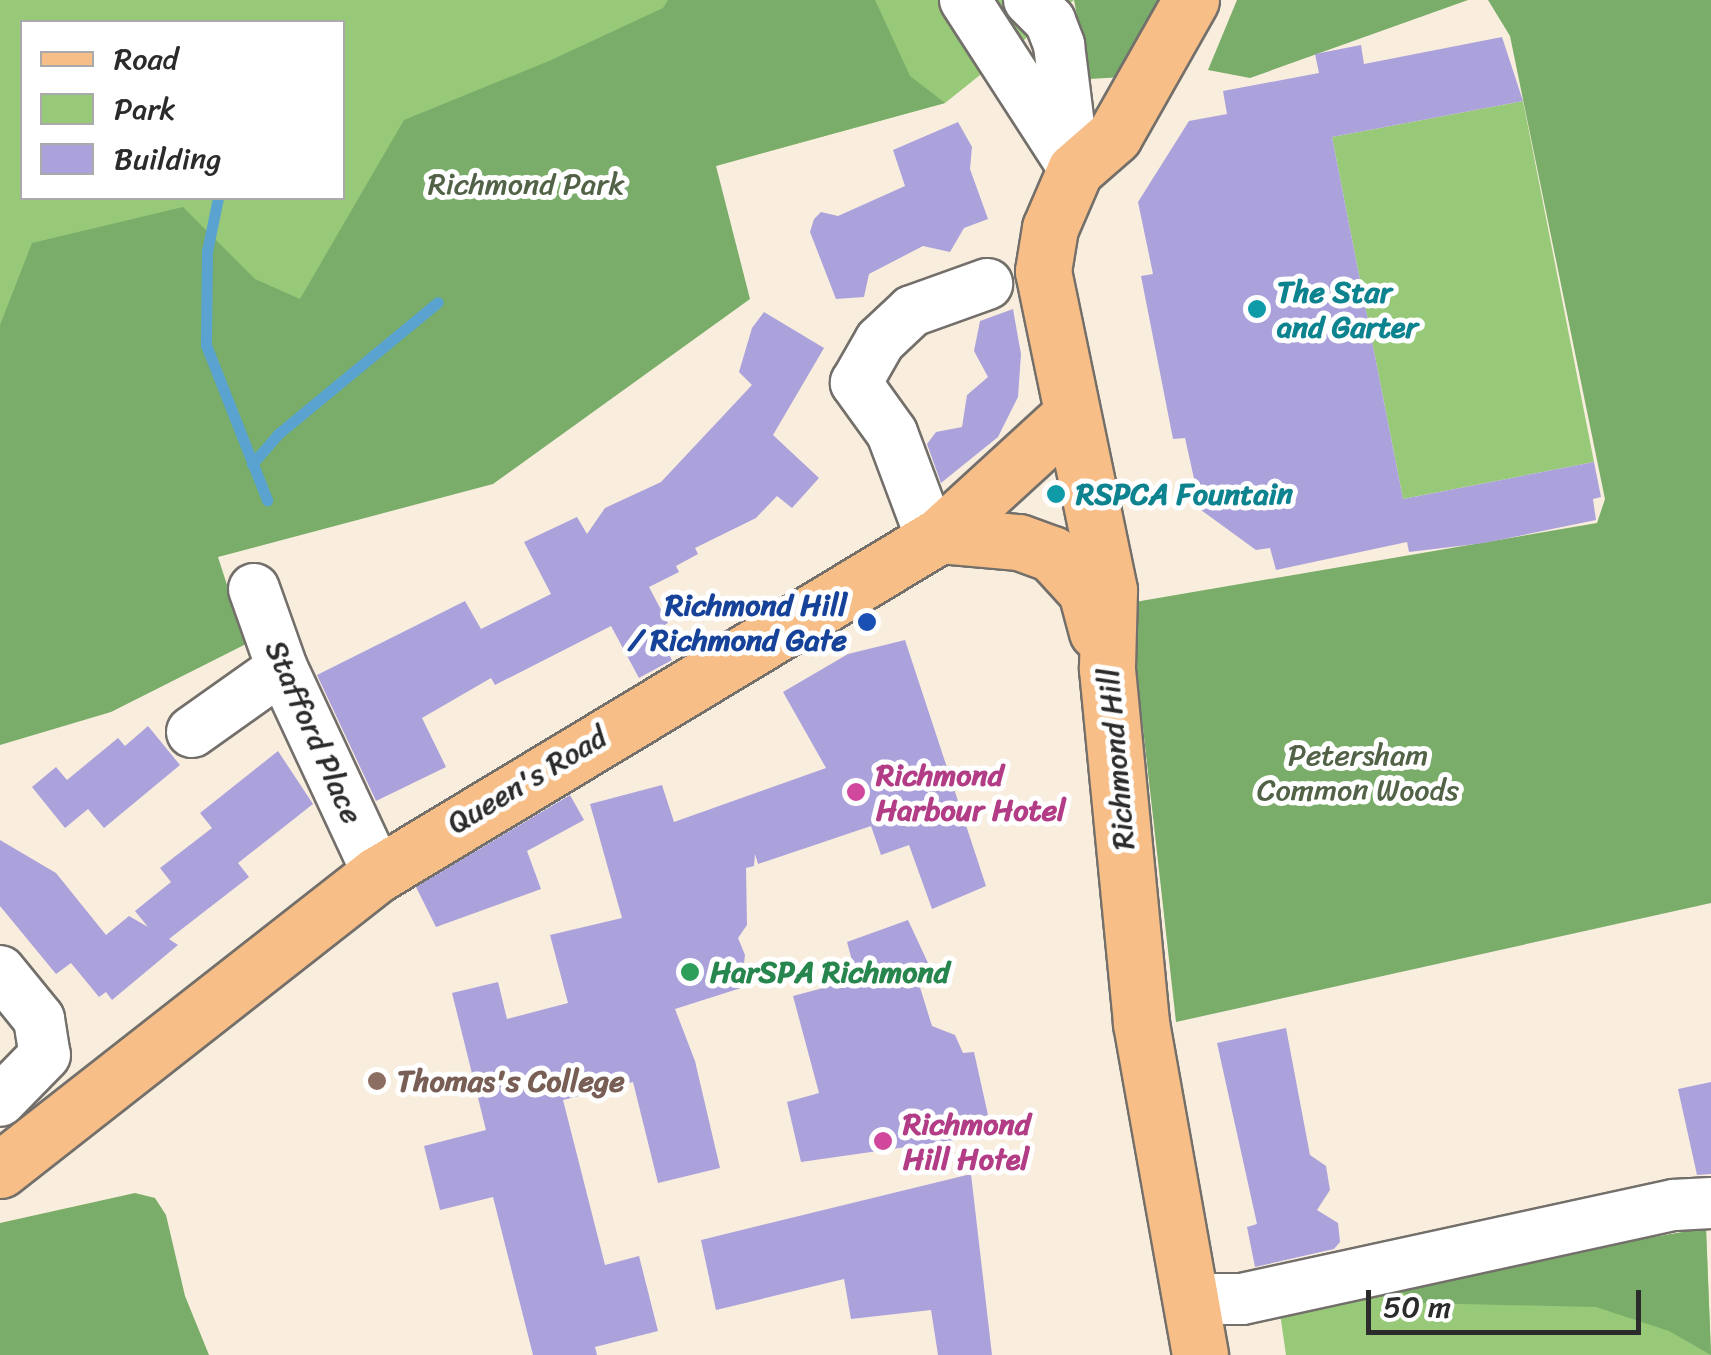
<!DOCTYPE html>
<html>
<head>
<meta charset="utf-8">
<style>
	body { margin:0 }
	#map { position:relative; width:1711px; height:1355px; overflow:hidden; background:#f9edde; font-family:Sriracha,sans-serif }
	div>[style] { position:absolute }
	.green>* { inset:0; background:#97c979 }
	.forest>* { inset:0; background:#79ad69 }
	.stream>* { height:11px; margin:-5.5px; padding:0 5.5px; transform-origin:5.5px; border-radius:5.5px; background:#5aa3d1 }
	.building>* { inset:0; background:#aba2dc }
	.roads { filter:drop-shadow(2px 0 #736f6a) drop-shadow(-2px 0 #736f6a) drop-shadow(0 2px #736f6a) drop-shadow(0 -2px #736f6a) }
	.minor>* { height:50px; margin:-25px; padding:0 25px; transform-origin:25px; border-radius:25px; background:#fff }
	.major>* { height:55px; margin:-27.5px; padding:0 27.5px; transform-origin:27.5px; border-radius:27.5px; background:#f7be87 }
	.dots>* { width:28px; height:28px; translate:-50% -50%; box-sizing:border-box; border:5px solid #fff; border-radius:50% }
	span { translate:-50% -50%; white-space:nowrap; text-align:center; line-height:1.15; -webkit-text-stroke:10px #fff; paint-order:stroke }
	.park-label { font-size:30px; color:#516246 }
	.culture-label { font-size:30px; color:#0d838f; font-weight:700 }
	.left { translate:0 -50%; text-align:left }
	.transit-label { font-size:30px; color:#164399; font-weight:700 }
	.right { translate:-100% -50%; text-align:right }
	.street-label { font-size:30px; color:#2b2b2b }
	.hotel-label { font-size:30px; color:#b23c85; font-weight:700 }
	.leisure-label { font-size:30px; color:#27864d; font-weight:700 }
	.education-label { font-size:30px; color:#785e54; font-weight:700 }
	.legend { position:absolute; left:20px; top:20px; width:325px; height:180px; box-sizing:border-box; background:#fff; border:2px solid #aaa; margin:0; padding:12px 18px; list-style:none; font-size:30px; color:#2b2b2b }
	.legend li { display:flex; align-items:center; gap:20px; height:50px }
	.legend b { width:50px; border:2px solid #aaa }
	.scale { position:absolute; left:1366px; top:1290px; width:275px; height:45px; box-sizing:border-box; border:5px solid #2b2b2b; border-top:0; padding-left:12px; font-size:30px; line-height:35px; white-space:nowrap; color:#2b2b2b; -webkit-text-stroke:8px #fff; paint-order:stroke }
</style>
</head>
<body>
<div id="map">
	<div class="green">
		<div style="clip-path:polygon(evenodd,0 0,1074px 0,945px 103px,715px 166px,0 607px,0 0,22px 22px,342px 22px,342px 198px,22px 198px,22px 22px)"></div>
		<div style="clip-path:polygon(1523px 101px,1594px 462px,1403px 499px,1332px 137px)"></div>
		<div style="clip-path:polygon(1706px 1228px,1711px 1355px,1286px 1355px,1279px 1306px)"></div>
	</div>
	<div class="forest">
		<div style="clip-path:polygon(668px 0,875px 0,910px 76px,945px 103px,716px 166px,750px 299px,493px 484px,218px 557px,246px 644px,111px 712px,0 745px,0 325px,32px 243px,183px 207px,255px 279px,300px 299px,404px 120px,549px 61px,663px 8px)"></div>
		<div style="clip-path:polygon(1074px 0,1168px 0,1124px 77px,1089px 79px)"></div>
		<div style="clip-path:polygon(1237px 0,1468px 0,1250px 78px,1208px 70px)"></div>
		<div style="clip-path:polygon(1488px 0,1711px 0,1711px 903px,1176px 1022px,1129px 603px,1597px 523px,1605px 499px,1510px 36px)"></div>
		<div style="clip-path:polygon(135px 1193px,155px 1198px,166px 1215px,185px 1296px,209px 1355px,0 1355px,0 1223px)"></div>
		<div style="clip-path:polygon(1706px 1228px,1711px 1355px,1669px 1331px,1596px 1307px,1420px 1303px,1386px 1283px)"></div>
	</div>
	<div class="stream">
		<div style="left:218px;top:198px;width:54px;rotate:101.7deg"></div>
		<div style="left:207px;top:251px;width:94px;rotate:90.6deg"></div>
		<div style="left:206px;top:345px;width:167px;rotate:68.5deg"></div>
		<div style="left:252px;top:464px;width:40px;rotate:-49deg"></div>
		<div style="left:278px;top:434px;width:207px;rotate:-39.5deg"></div>
	</div>
	<div class="building">
		<div style="clip-path:polygon(1502px 37px,1523px 101px,1332px 137px,1403px 499px,1594px 462px,1601px 497px,1593px 499px,1596px 520px,1484px 543px,1409px 552px,1407px 542px,1276px 570px,1270px 548px,1256px 550px,1201px 510px,1185px 438px,1173px 439px,1141px 276px,1153px 274px,1138px 202px,1189px 121px,1227px 114px,1223px 91px,1319px 73px,1315px 54px,1361px 45px,1364px 64px)"></div>
		<div style="clip-path:polygon(958px 122px,972px 147px,970px 169px,988px 219px,964px 228px,950px 252px,923px 246px,869px 274px,864px 297px,836px 299px,810px 232px,814px 219px,821px 212px,838px 216px,905px 186px,893px 150px)"></div>
		<div style="clip-path:polygon(1013px 309px,1021px 354px,1018px 397px,998px 437px,941px 483px,927px 444px,936px 432px,962px 427px,967px 395px,988px 377px,974px 351px,980px 321px)"></div>
		<div style="clip-path:polygon(764px 312px,824px 348px,773px 435px,819px 478px,792px 508px,777px 496px,756px 518px,695px 548px,698px 554px,676px 566px,679px 572px,649px 587px,668px 623px,656px 630px,672px 660px,639px 678px,611px 626px,495px 685px,491px 678px,422px 718px,446px 767px,376px 801px,317px 675px,465px 601px,481px 629px,551px 594px,524px 542px,577px 517px,587px 534px,605px 508px,661px 482px,752px 385px,739px 372px,752px 328px)"></div>
		<div style="clip-path:polygon(905px 640px,986px 886px,932px 909px,909px 845px,881px 855px,871px 826px,758px 864px,755px 854px,754px 866px,746px 868px,747px 925px,738px 938px,745px 955px,741px 988px,675px 1009px,695px 1061px,720px 1168px,658px 1183px,633px 1082px,563px 1100px,605px 1265px,639px 1256px,658px 1331px,595px 1347px,597px 1355px,533px 1355px,493px 1197px,440px 1210px,424px 1146px,486px 1130px,452px 993px,498px 982px,507px 1019px,568px 1003px,550px 935px,622px 918px,590px 804px,662px 785px,674px 822px,826px 768px,783px 692px,848px 654px)"></div>
		<div style="clip-path:polygon(148px 726px,180px 765px,104px 828px,88px 809px,65px 828px,32px 787px,56px 767px,67px 780px,118px 738px,125px 746px)"></div>
		<div style="clip-path:polygon(278px 751px,313px 804px,238px 863px,249px 877px,169px 939px,178px 945px,112px 1000px,106px 992px,99px 997px,71px 963px,56px 974px,0 906px,0 840px,56px 873px,106px 935px,129px 916px,148px 927px,135px 911px,171px 882px,160px 868px,212px 828px,200px 813px)"></div>
		<div style="clip-path:polygon(570px 795px,584px 820px,527px 851px,541px 889px,436px 927px,416px 887px)"></div>
		<div style="clip-path:polygon(908px 920px,928px 963px,914px 968px,932px 1026px,955px 1035px,963px 1053px,974px 1052px,988px 1115px,965px 1123px,969px 1138px,801px 1162px,787px 1102px,819px 1093px,793px 996px,857px 979px,847px 942px)"></div>
		<div style="clip-path:polygon(1286px 1028px,1310px 1155px,1326px 1166px,1330px 1190px,1317px 1210px,1338px 1223px,1340px 1242px,1334px 1249px,1255px 1267px,1247px 1227px,1257px 1224px,1217px 1043px)"></div>
		<div style="clip-path:polygon(1711px 1082px,1711px 1174px,1697px 1175px,1678px 1089px)"></div>
		<div style="clip-path:polygon(971px 1174px,992px 1355px,938px 1355px,931px 1310px,851px 1319px,844px 1279px,716px 1310px,701px 1240px)"></div>
	</div>
	<div class="roads">
		<div class="minor">
			<div style="left:965px;top:0;width:202px;rotate:57.1deg"></div>
			<div style="left:1029px;top:0;width:30px;rotate:45deg"></div>
			<div style="left:1050px;top:21px;width:26px;rotate:69deg"></div>
			<div style="left:1059px;top:45px;width:121px;rotate:82.9deg"></div>
			<div style="left:932px;top:540px;width:114px;rotate:-110.5deg"></div>
			<div style="left:892px;top:433px;width:62px;rotate:-125.8deg"></div>
			<div style="left:856px;top:383px;width:48px;rotate:-60.3deg"></div>
			<div style="left:880px;top:341px;width:44px;rotate:-43.2deg"></div>
			<div style="left:912px;top:311px;width:80px;rotate:-19.8deg"></div>
			<div style="left:254px;top:589px;width:84px;rotate:70.5deg"></div>
			<div style="left:282px;top:668px;width:227px;rotate:65deg"></div>
			<div style="left:192px;top:732px;width:110px;rotate:-35.4deg"></div>
			<div style="left:0;top:971px;width:62px;rotate:50.9deg"></div>
			<div style="left:39px;top:1019px;width:36px;rotate:81deg"></div>
			<div style="left:45px;top:1055px;width:64px;rotate:134.4deg"></div>
			<div style="left:1191px;top:1299px;width:51px"></div>
			<div style="left:1242px;top:1299px;width:442px;rotate:-12.3deg"></div>
			<div style="left:1674px;top:1205px;width:37px;rotate:-3deg"></div>
		</div>
		<div class="major">
			<div style="left:1191px;top:0;width:156px;rotate:119.5deg"></div>
			<div style="left:1114px;top:136px;width:52px;rotate:138.9deg"></div>
			<div style="left:1075px;top:170px;width:63px;rotate:113.3deg"></div>
			<div style="left:1050px;top:228px;width:44px;rotate:99.2deg"></div>
			<div style="left:1043px;top:271px;width:326px;rotate:78.3deg"></div>
			<div style="left:1109px;top:590px;width:79px;rotate:91.5deg"></div>
			<div style="left:1107px;top:669px;width:356px;rotate:84.5deg"></div>
			<div style="left:1141px;top:1023px;width:337px;rotate:79.9deg"></div>
			<div style="left:940px;top:535px;width:79px;rotate:5.1deg"></div>
			<div style="left:1019px;top:542px;width:35px;rotate:20deg"></div>
			<div style="left:1052px;top:554px;width:50px;rotate:47.4deg"></div>
			<div style="left:1086px;top:591px;width:42px;rotate:75deg"></div>
			<div style="left:0;top:1170px;width:480px;rotate:-38.1deg"></div>
			<div style="left:378px;top:874px;width:656px;rotate:-31.1deg"></div>
			<div style="left:940px;top:535px;width:176px;rotate:-42.5deg"></div>
		</div>
	</div>
	<div class="dots">
		<div style="left:1257px;top:309px;background:#0f9aa8"></div>
		<div style="left:1056px;top:494px;background:#0f9aa8"></div>
		<div style="left:867px;top:622px;background:#1a4fb4"></div>
		<div style="left:856px;top:792px;background:#d1479c"></div>
		<div style="left:690px;top:972px;background:#2e9e5b"></div>
		<div style="left:377px;top:1081px;background:#8d6e63"></div>
		<div style="left:883px;top:1141px;background:#d1479c"></div>
	</div>
	<div class="park-label">
		<span style="left:526px;top:184px">Richmond Park</span>
		<span style="left:1358px;top:772px">Petersham<br>Common Woods</span>
	</div>
	<div class="culture-label">
		<span class="left" style="left:1277px;top:309px">The Star<br>and Garter</span>
		<span class="left" style="left:1076px;top:494px">RSPCA Fountain</span>
	</div>
	<div class="transit-label">
		<span class="right" style="left:847px;top:622px">Richmond Hill<br>/ Richmond Gate</span>
	</div>
	<div class="street-label">
		<span style="left:314px;top:732px;rotate:66deg">Stafford Place</span>
		<span style="left:1116px;top:759px;rotate:-95deg">Richmond Hill</span>
		<span style="left:527px;top:780px;rotate:-31deg">Queen's Road</span>
	</div>
	<div class="hotel-label">
		<span class="left" style="left:876px;top:792px">Richmond<br>Harbour Hotel</span>
		<span class="left" style="left:903px;top:1141px">Richmond<br>Hill Hotel</span>
	</div>
	<div class="leisure-label">
		<span class="left" style="left:710px;top:972px">HarSPA Richmond</span>
	</div>
	<div class="education-label">
		<span class="left" style="left:397px;top:1081px">Thomas's College</span>
	</div>
	<ul class="legend">
	<li><b style="height:12px;background:#f7be87"></b>Road</li>
	<li><b style="height:28px;background:#97c979"></b>Park</li>
	<li><b style="height:28px;background:#aba2dc"></b>Building</li>
	</ul>
	<div class="scale">50 m</div>
</div>
</body>
</html>
